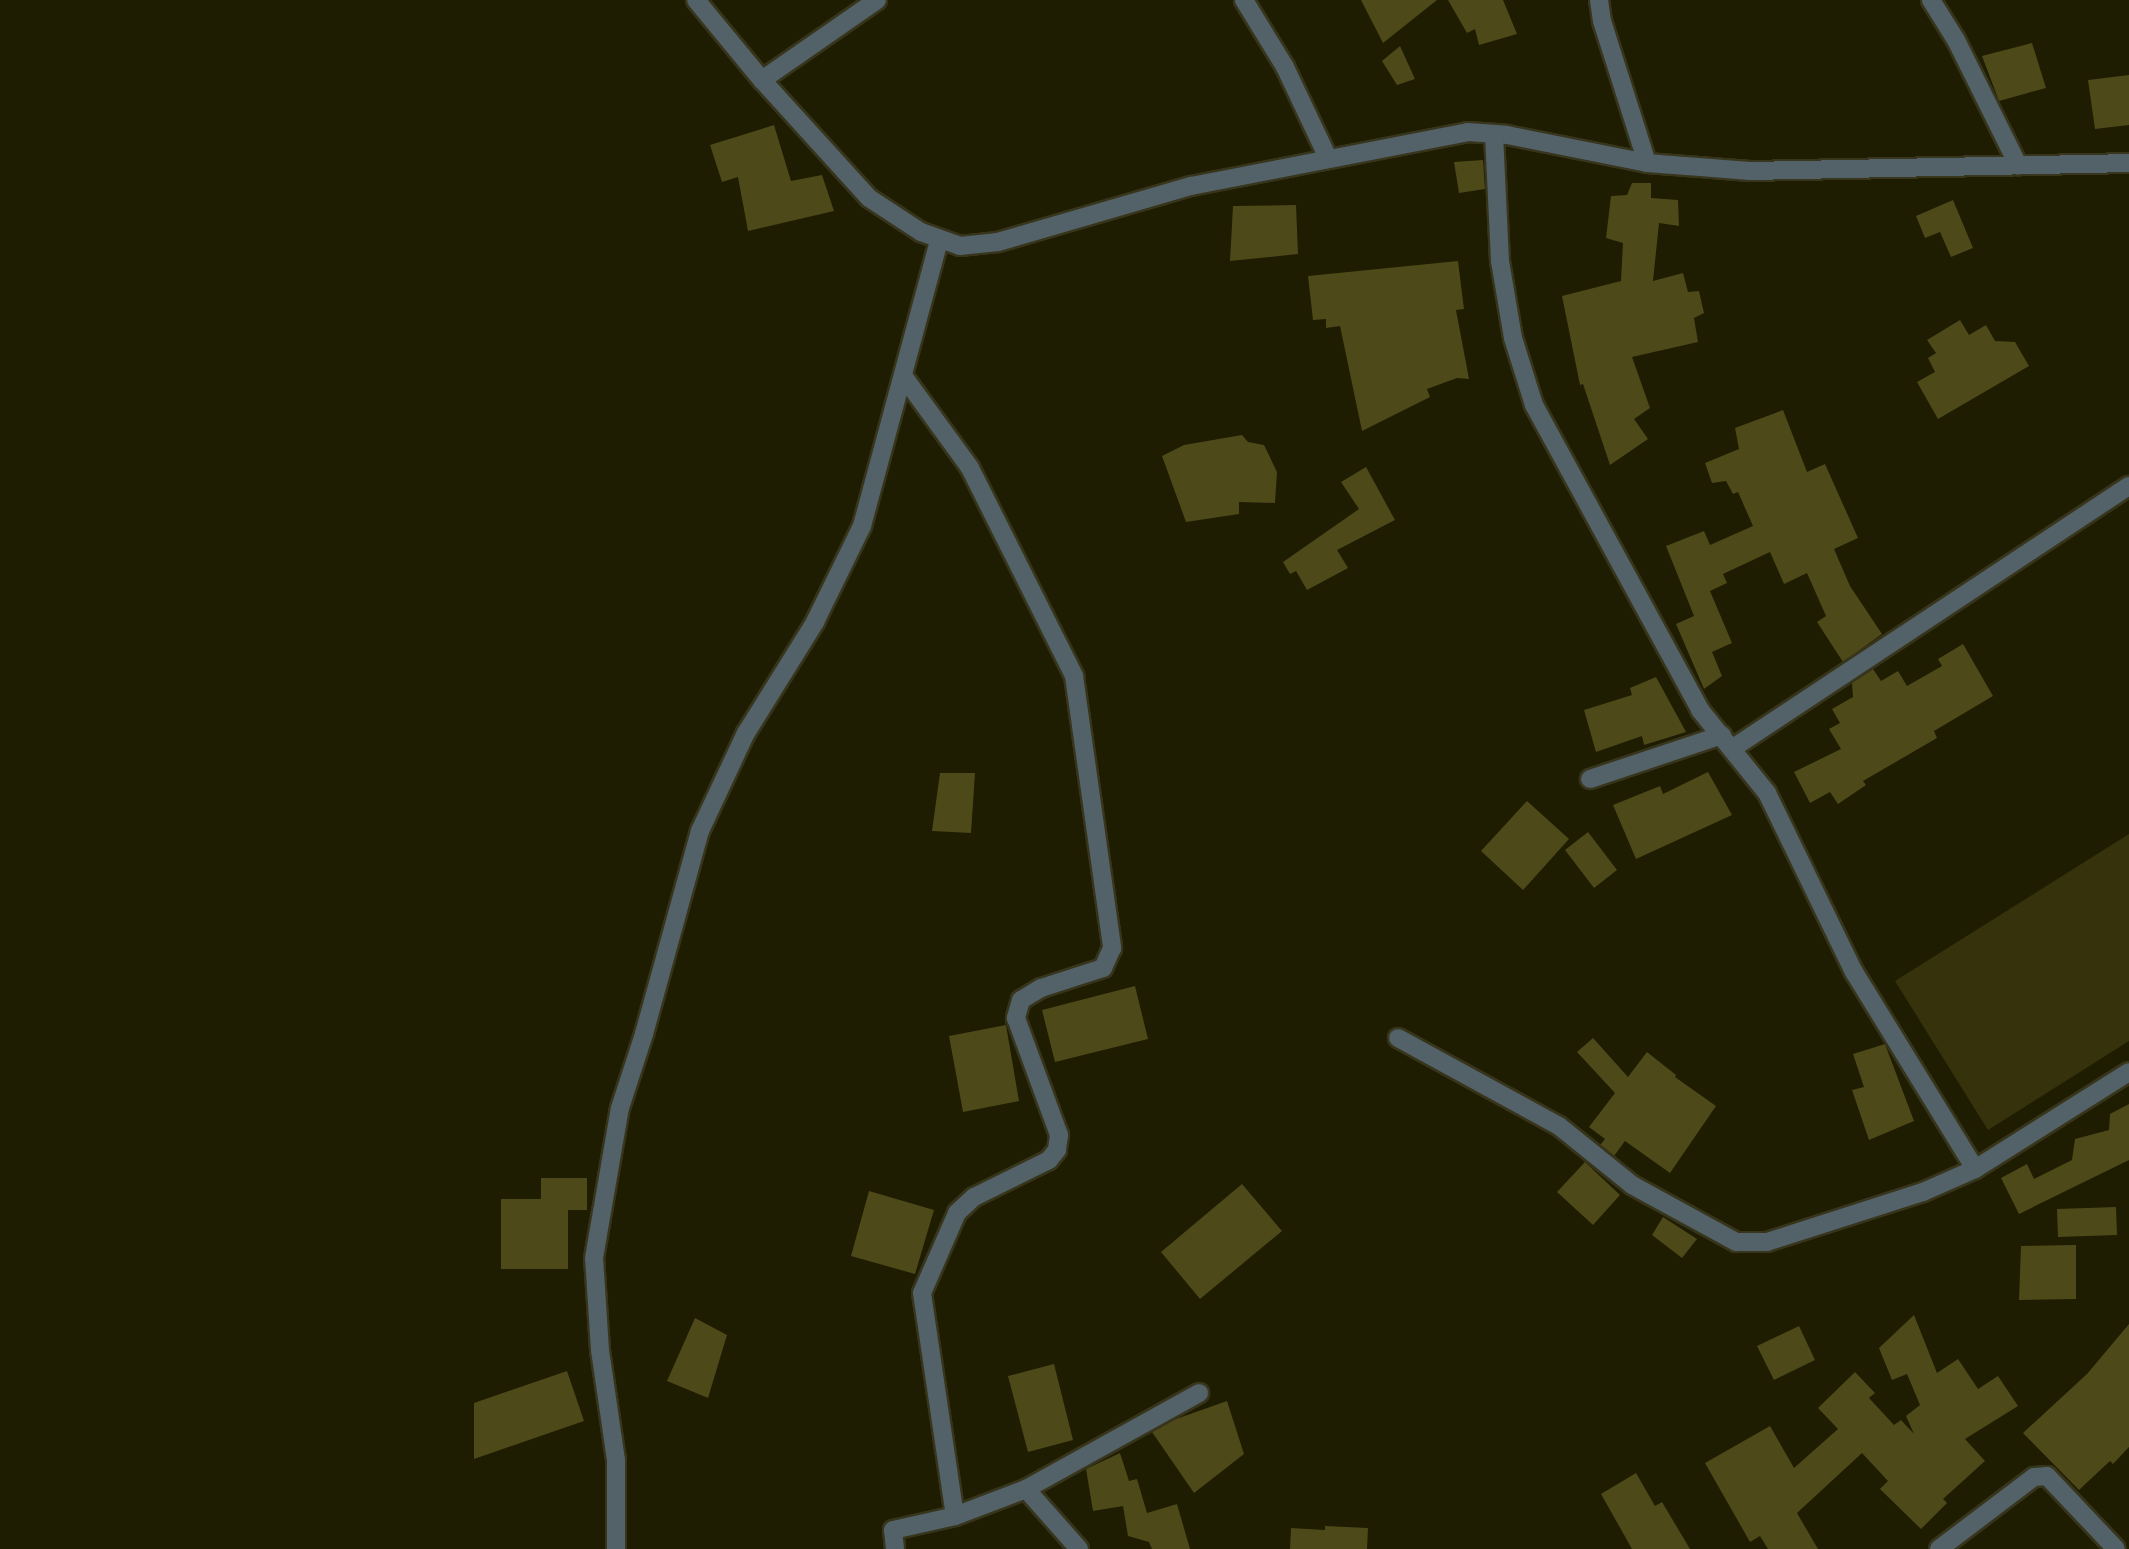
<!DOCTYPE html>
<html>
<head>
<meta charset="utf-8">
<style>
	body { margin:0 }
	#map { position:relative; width:2129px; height:1549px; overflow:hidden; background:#1e1c01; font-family:"Roboto Serif",serif }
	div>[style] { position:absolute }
	.green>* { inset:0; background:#36330c }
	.building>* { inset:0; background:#4e4919 }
	.roads { filter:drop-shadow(2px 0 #37351b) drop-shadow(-2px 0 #37351b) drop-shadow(0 2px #37351b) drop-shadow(0 -2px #37351b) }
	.minor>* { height:18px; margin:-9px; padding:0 9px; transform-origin:9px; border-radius:9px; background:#536168 }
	span { translate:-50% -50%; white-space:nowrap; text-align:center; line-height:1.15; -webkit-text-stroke:6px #1e1c01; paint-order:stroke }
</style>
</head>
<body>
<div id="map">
	<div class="green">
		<div style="clip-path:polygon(2129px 834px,2129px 1041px,1988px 1130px,1895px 981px)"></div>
	</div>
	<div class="building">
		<div style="clip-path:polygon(1361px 0,1437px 0,1383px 43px)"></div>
		<div style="clip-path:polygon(1448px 0,1503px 0,1517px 34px,1479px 45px,1475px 29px,1467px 33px)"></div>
		<div style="clip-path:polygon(2032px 43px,2046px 88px,1999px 101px,1982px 56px)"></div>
		<div style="clip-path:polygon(1400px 46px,1415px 79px,1397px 85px,1382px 61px)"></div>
		<div style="clip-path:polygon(2129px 75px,2129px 125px,2095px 129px,2088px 80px)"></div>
		<div style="clip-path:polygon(774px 125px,791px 181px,822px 175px,834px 211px,748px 231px,738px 177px,722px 182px,710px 145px)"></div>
		<div style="clip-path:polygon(1483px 160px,1485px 189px,1459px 193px,1454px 162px)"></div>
		<div style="clip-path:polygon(1632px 183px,1651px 183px,1651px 198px,1678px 200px,1679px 226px,1659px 223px,1653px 281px,1683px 273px,1688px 292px,1699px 291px,1704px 313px,1694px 318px,1698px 342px,1632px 357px,1650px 408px,1634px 419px,1648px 439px,1610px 465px,1583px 384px,1580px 385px,1562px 296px,1621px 281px,1623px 243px,1606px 238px,1611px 196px,1627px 195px)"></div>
		<div style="clip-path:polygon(1953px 200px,1973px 248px,1951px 257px,1940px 232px,1925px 238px,1916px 216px)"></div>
		<div style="clip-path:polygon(1296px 205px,1298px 254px,1230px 261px,1233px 206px)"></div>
		<div style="clip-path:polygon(1458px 261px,1464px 309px,1456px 310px,1469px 379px,1457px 378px,1427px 389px,1430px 397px,1362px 431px,1340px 326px,1326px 328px,1326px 319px,1313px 320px,1308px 276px)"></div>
		<div style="clip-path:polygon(1960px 320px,1969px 335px,1986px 325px,1995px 341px,2015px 342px,2029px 366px,1938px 419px,1917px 382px,1935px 372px,1928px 358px,1936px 353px,1927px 340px)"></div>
		<div style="clip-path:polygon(1783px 410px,1807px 472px,1825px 464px,1858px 538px,1834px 549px,1850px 586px,1882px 634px,1843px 662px,1817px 622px,1826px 616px,1807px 573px,1784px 584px,1770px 552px,1723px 574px,1727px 583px,1710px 591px,1732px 643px,1712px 652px,1722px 676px,1704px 689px,1676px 624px,1694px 616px,1666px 546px,1704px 531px,1710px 545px,1753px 526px,1738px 492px,1733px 494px,1726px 481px,1712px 483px,1705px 463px,1739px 449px,1735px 428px)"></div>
		<div style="clip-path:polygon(1242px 435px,1248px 442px,1264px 445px,1277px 472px,1275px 503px,1239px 502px,1239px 514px,1186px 522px,1162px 456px,1184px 445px)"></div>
		<div style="clip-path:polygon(1366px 467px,1395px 520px,1337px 550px,1348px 568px,1307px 590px,1296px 571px,1290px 574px,1283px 562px,1359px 509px,1341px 482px)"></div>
		<div style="clip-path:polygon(1963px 644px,1993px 696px,1934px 731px,1937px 738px,1863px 781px,1866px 785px,1838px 804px,1830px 792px,1810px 803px,1794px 772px,1841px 749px,1829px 729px,1840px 723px,1832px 709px,1853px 697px,1852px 683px,1873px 669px,1881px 681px,1898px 671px,1907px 686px,1942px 666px,1938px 659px)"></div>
		<div style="clip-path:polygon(1656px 677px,1686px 732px,1644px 745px,1642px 736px,1596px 752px,1584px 710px,1632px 695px,1630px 688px)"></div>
		<div style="clip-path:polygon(1708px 772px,1732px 815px,1636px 859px,1613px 805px,1660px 786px,1663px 794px)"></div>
		<div style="clip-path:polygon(940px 773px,975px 773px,971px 833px,932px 831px)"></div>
		<div style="clip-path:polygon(1527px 801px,1569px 839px,1523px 890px,1481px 851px)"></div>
		<div style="clip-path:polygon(1588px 832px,1617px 870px,1594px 888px,1565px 850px)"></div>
		<div style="clip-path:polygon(1135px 986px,1148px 1039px,1055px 1062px,1042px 1010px)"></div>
		<div style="clip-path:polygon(1006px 1025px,1019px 1101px,963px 1112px,949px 1036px)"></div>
		<div style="clip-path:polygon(1593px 1038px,1628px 1077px,1647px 1052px,1676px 1075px,1675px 1077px,1716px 1106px,1670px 1173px,1625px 1141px,1614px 1156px,1600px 1145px,1605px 1139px,1589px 1127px,1615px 1093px,1577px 1052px)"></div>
		<div style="clip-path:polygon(1885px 1044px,1914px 1121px,1869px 1140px,1852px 1090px,1864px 1087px,1853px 1054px)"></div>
		<div style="clip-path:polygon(2129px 1104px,2129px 1160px,2019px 1214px,2001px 1178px,2027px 1164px,2034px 1179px,2072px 1160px,2075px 1139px,2109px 1130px,2110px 1114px)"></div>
		<div style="clip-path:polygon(1585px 1162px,1620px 1195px,1593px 1225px,1557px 1192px)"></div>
		<div style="clip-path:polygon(541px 1178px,587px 1178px,587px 1210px,568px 1210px,568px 1269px,501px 1269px,501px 1199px,541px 1199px)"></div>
		<div style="clip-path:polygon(1242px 1184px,1282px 1231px,1200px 1299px,1161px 1252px)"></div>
		<div style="clip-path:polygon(869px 1191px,934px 1210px,915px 1274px,851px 1256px)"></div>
		<div style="clip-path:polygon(2116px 1207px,2117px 1235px,2058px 1237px,2057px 1209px)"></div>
		<div style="clip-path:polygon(1663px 1217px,1697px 1239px,1682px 1258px,1652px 1235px)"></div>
		<div style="clip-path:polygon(2076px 1245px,2076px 1299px,2019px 1300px,2021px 1246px)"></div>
		<div style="clip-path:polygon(1914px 1315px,1937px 1373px,1958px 1359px,1978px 1389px,1998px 1376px,2018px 1406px,1965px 1439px,1985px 1461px,1943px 1499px,1947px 1503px,1921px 1529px,1880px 1489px,1888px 1481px,1862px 1453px,1797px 1513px,1818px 1549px,1768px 1549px,1760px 1536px,1750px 1542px,1705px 1463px,1770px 1426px,1794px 1468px,1838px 1429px,1818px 1408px,1855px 1372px,1875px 1393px,1869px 1398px,1894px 1425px,1901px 1420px,1914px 1434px,1906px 1416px,1920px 1405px,1907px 1374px,1892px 1380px,1879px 1348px)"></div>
		<div style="clip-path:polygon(695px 1318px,727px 1335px,708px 1398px,667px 1381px)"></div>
		<div style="clip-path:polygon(2129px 1324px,2129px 1447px,2113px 1464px,2110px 1461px,2079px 1490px,2023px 1433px,2087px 1374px)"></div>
		<div style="clip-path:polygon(1799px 1326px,1815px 1360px,1774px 1380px,1757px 1346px)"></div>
		<div style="clip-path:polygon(1054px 1364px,1073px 1440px,1028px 1452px,1008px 1376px)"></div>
		<div style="clip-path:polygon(567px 1371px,584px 1421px,474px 1459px,474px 1403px)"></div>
		<div style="clip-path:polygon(1227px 1401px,1244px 1454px,1194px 1493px,1152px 1432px,1176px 1419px)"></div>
		<div style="clip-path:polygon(1120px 1453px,1129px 1481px,1137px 1479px,1147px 1513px,1177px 1504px,1190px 1549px,1152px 1549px,1149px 1542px,1128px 1536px,1123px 1506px,1093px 1511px,1086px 1469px)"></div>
		<div style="clip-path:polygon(1636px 1473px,1655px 1506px,1662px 1502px,1690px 1549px,1632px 1549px,1601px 1494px)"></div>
		<div style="clip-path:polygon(1325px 1526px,1368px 1528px,1367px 1549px,1290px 1549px,1291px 1528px,1325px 1530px)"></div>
	</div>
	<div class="roads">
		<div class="minor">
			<div style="left:696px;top:0;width:104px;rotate:50.5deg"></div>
			<div style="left:762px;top:80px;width:159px;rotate:47.8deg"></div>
			<div style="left:869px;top:198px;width:62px;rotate:33.2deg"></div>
			<div style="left:921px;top:232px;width:41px;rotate:19.7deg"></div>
			<div style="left:960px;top:246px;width:38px;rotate:-6deg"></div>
			<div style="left:998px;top:242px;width:201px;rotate:-16.2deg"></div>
			<div style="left:1191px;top:186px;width:282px;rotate:-11deg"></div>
			<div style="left:1468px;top:132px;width:39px;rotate:4deg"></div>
			<div style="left:1507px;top:135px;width:143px;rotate:11.3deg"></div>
			<div style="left:1647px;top:163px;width:103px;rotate:4.4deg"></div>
			<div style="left:1750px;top:171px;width:379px;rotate:-1.2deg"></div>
			<div style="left:1244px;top:0;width:79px;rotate:58.5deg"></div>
			<div style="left:1285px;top:67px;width:101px;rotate:64.7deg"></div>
			<div style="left:1599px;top:0;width:21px;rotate:82deg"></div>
			<div style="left:1602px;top:21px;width:149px;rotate:72.4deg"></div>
			<div style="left:1931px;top:0;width:47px;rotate:58deg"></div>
			<div style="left:1956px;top:40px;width:140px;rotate:63.6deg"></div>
			<div style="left:762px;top:80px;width:140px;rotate:-34.8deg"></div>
			<div style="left:1494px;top:134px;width:127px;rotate:87.3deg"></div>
			<div style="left:1500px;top:261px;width:78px;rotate:80.4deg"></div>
			<div style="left:1513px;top:338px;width:70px;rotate:72.6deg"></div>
			<div style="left:1534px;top:405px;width:347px;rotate:61.4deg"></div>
			<div style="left:1700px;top:710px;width:107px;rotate:51.1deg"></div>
			<div style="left:1767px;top:793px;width:199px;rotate:64.1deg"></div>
			<div style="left:1854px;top:972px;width:231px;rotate:58.4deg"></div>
			<div style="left:904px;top:377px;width:112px;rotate:54deg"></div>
			<div style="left:970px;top:468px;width:233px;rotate:63.4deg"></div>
			<div style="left:1074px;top:676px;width:275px;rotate:82deg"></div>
			<div style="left:1112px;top:948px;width:22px;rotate:114deg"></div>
			<div style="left:1103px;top:968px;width:65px;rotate:162.1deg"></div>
			<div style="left:1041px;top:988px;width:23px;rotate:149deg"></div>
			<div style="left:1021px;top:1000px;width:19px;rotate:106deg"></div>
			<div style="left:1016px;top:1018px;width:125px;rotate:69.8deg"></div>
			<div style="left:1059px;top:1135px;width:15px;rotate:98deg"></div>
			<div style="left:1057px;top:1150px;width:13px;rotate:129deg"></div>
			<div style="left:1049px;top:1160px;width:84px;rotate:153.7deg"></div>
			<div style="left:974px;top:1197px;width:23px;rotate:137deg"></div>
			<div style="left:957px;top:1213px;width:87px;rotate:113.6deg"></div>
			<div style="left:922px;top:1293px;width:225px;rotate:81.6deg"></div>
			<div style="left:1733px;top:748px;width:475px;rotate:-33.5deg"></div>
			<div style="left:1590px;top:779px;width:139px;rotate:-18.4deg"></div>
			<div style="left:1398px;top:1038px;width:183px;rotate:28.7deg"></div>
			<div style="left:1559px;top:1126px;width:94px;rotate:38.9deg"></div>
			<div style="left:1632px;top:1185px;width:119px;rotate:28.7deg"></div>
			<div style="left:1736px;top:1242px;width:31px"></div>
			<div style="left:1767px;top:1242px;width:164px;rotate:-17.8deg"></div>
			<div style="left:1923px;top:1192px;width:57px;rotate:-23.9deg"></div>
			<div style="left:1975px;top:1169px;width:182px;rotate:-32.2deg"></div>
			<div style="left:1026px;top:1489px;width:80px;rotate:48.5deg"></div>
			<div style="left:616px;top:1549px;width:89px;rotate:-90deg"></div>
			<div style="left:616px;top:1460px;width:111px;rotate:-98.3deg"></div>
			<div style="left:600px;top:1350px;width:92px;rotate:-93.7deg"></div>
			<div style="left:594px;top:1258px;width:152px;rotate:-80.2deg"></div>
			<div style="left:620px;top:1108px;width:78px;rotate:-72deg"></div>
			<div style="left:644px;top:1034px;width:211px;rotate:-74.6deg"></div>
			<div style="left:700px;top:831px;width:108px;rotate:-64.9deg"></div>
			<div style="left:746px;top:733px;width:131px;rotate:-58.1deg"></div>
			<div style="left:815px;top:622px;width:107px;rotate:-63.9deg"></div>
			<div style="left:862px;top:526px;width:295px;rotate:-74.9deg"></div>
			<div style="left:895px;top:1549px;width:19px;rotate:-96deg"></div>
			<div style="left:893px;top:1530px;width:64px;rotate:-12.7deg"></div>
			<div style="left:955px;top:1516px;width:76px;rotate:-20.8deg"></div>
			<div style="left:1026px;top:1489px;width:198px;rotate:-29deg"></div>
			<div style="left:1939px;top:1549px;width:119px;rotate:-37.2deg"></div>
			<div style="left:2034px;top:1477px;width:13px;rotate:-4deg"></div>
			<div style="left:2047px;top:1476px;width:100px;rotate:46.6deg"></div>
		</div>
	</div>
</div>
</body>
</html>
